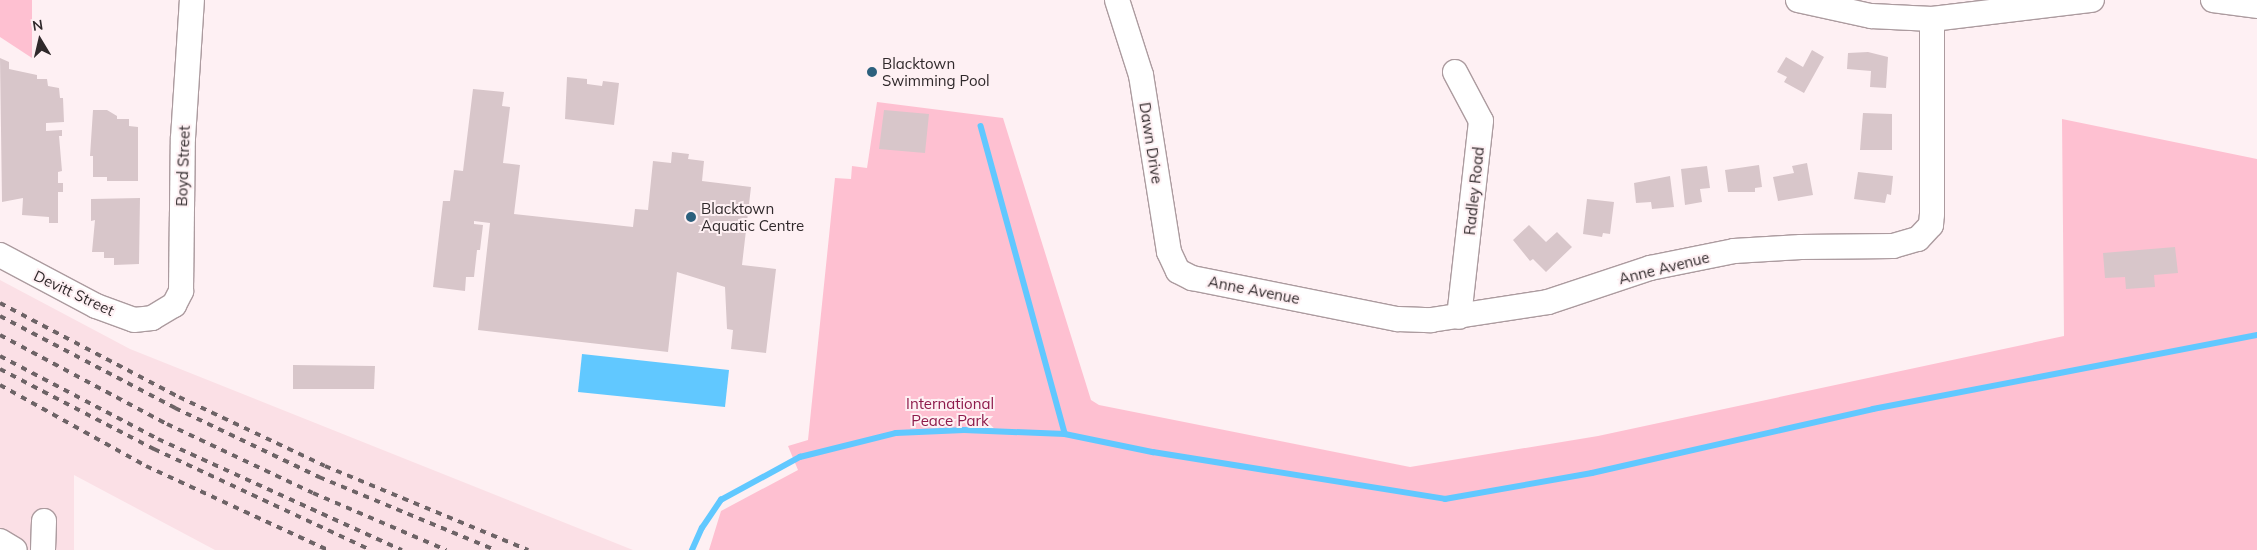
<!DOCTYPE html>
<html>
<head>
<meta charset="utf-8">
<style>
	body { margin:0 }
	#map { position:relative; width:2257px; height:550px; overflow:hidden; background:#fef0f3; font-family:Mulish,sans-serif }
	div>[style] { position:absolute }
	.built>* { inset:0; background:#fbe0e6 }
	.green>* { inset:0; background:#fec0d1 }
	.water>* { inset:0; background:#61c8ff }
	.stream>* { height:5.5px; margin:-2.75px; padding:0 2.75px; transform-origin:2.75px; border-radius:2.75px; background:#61c8ff }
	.building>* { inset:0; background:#d8c6ca }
	.roads { filter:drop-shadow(1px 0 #ac9b9f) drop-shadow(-1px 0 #ac9b9f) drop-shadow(0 1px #ac9b9f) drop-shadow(0 -1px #ac9b9f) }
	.minor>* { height:24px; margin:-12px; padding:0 12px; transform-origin:12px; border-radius:12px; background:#fff }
	.rail>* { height:4px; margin-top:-2px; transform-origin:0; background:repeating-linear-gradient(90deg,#6d6366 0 6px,transparent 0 12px) }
	.dots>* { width:14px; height:14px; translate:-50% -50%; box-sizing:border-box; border:2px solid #fef0f3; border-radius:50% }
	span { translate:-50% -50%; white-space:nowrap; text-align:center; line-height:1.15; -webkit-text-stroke:4px #fef0f3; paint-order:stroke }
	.poi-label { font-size:15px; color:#30292b }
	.left { translate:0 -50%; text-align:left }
	.street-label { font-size:15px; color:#30292b }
	.park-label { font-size:15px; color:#8e1b4b }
	.north { position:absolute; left:15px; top:15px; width:50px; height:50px; -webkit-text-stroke:4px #fef0f3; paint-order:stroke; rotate:351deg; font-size:14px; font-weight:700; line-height:20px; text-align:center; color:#30292b }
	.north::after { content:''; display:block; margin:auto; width:18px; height:22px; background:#30292b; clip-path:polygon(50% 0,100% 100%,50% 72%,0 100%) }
</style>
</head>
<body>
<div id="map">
	<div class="built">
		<div style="clip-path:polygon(0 280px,130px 349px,633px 550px,215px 550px,74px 475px,74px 550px,0 550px)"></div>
	</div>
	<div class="green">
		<div style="clip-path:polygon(0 0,32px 0,32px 58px,0 37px)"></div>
		<div style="clip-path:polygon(877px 102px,1003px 118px,1091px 400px,1099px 405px,1410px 467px,1598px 436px,2064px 336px,2062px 119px,2257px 159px,2257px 550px,709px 550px,721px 511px,798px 470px,788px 446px,808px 440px,835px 178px,851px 179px,852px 166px,867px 168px)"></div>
	</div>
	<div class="water">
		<div style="clip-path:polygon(582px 354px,729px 370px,725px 407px,578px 392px)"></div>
	</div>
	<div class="stream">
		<div style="left:981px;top:126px;width:319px;rotate:74.7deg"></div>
		<div style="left:692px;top:550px;width:24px;rotate:-66deg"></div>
		<div style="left:702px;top:528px;width:34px;rotate:-56deg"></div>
		<div style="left:721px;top:500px;width:90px;rotate:-28.6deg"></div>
		<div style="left:800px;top:457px;width:99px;rotate:-14deg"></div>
		<div style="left:896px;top:433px;width:68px;rotate:-2.5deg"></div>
		<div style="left:964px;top:430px;width:101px;rotate:2.3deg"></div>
		<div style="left:1065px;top:434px;width:90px;rotate:11.6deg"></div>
		<div style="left:1153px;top:452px;width:296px;rotate:9.1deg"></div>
		<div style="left:1445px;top:499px;width:149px;rotate:-10deg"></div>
		<div style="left:1592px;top:473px;width:288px;rotate:-12.8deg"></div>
		<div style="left:1873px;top:409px;width:391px;rotate:-10.9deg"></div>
	</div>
	<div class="building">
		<div style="clip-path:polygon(1812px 50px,1824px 57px,1804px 93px,1784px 82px,1787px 77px,1777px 72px,1786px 57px,1803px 67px)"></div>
		<div style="clip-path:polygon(1868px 52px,1888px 57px,1886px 88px,1870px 87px,1871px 71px,1847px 69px,1848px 53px)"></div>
		<div style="clip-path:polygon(0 58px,9px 62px,9px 69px,37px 75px,37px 79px,47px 79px,48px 86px,59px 88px,60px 98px,63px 98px,64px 122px,46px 123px,46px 131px,62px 130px,62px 136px,59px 136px,62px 171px,58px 172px,58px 183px,63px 183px,63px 192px,58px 192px,58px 223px,49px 223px,49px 217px,22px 215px,23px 198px,2px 202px)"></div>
		<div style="clip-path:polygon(567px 77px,587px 79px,587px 84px,602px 86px,603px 81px,619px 83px,614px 125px,565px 119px)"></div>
		<div style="clip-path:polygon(473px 89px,504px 92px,502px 106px,510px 107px,503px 163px,520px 165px,514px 214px,633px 227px,635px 209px,648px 210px,653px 161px,671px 163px,672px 152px,689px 154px,688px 159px,704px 161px,702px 181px,751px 187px,742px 265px,776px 269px,766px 353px,731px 349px,733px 330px,727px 329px,725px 287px,677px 272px,668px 352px,478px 330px,490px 223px,474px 221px,474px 224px,483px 225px,480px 250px,477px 250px,474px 277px,466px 277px,465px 291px,433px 287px,443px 201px,450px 201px,454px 170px,463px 171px)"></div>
		<div style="clip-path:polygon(93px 110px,107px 110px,117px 116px,117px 119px,129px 119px,129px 126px,138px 127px,138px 181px,107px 181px,107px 177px,93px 177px,93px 156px,90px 156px)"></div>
		<div style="clip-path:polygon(884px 110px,929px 114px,925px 153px,879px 149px)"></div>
		<div style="clip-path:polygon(1863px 113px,1892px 114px,1892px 150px,1860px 150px)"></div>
		<div style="clip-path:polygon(1807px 163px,1813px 195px,1778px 201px,1773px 177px,1794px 173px,1792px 166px)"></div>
		<div style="clip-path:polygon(1759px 165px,1762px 187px,1755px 188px,1755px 192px,1728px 192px,1725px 170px)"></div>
		<div style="clip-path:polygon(1707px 166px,1710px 188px,1700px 189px,1702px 202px,1685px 205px,1681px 169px)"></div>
		<div style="clip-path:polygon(1858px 172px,1893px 176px,1891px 195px,1887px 194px,1885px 203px,1854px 199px)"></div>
		<div style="clip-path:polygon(1670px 176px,1674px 207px,1652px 209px,1651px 202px,1636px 203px,1634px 183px)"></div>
		<div style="clip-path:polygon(140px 198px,139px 264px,114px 265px,114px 258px,104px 258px,104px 252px,92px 252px,95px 220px,91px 221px,91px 199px)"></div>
		<div style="clip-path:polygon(1587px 199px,1614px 202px,1610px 234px,1603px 233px,1602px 237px,1583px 234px)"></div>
		<div style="clip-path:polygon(1529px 225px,1546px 242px,1557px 232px,1572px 247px,1546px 272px,1533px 259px,1530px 261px,1513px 240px)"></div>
		<div style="clip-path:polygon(2175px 247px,2178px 273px,2154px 275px,2155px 287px,2126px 289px,2125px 277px,2105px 278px,2103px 253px)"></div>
		<div style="clip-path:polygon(293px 365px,375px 366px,374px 389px,293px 389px)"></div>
	</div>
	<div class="roads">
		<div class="minor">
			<div style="left:1117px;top:0;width:79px;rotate:72.3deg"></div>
			<div style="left:1141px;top:75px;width:179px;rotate:81deg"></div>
			<div style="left:1169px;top:252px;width:21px;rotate:65deg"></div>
			<div style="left:1178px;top:271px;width:16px;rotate:27deg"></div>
			<div style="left:1192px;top:278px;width:210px;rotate:11.3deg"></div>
			<div style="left:1398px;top:319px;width:33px;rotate:2deg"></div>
			<div style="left:1431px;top:320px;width:118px;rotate:-8.7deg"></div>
			<div style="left:1548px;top:302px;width:108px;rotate:-18.4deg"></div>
			<div style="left:1650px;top:268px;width:86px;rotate:-11.4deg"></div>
			<div style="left:1734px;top:251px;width:67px;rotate:-3.4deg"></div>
			<div style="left:1801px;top:247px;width:92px;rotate:-0.6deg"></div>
			<div style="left:1893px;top:246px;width:26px;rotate:-16deg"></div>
			<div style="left:1918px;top:239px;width:19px;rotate:-47deg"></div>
			<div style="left:1931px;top:225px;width:11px;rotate:-85deg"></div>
			<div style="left:1932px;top:214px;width:195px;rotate:-90deg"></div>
			<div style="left:1798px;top:0;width:75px;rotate:12.4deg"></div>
			<div style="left:1871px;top:16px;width:61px;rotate:2.8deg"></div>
			<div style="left:1932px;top:19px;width:161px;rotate:-6.8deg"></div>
			<div style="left:2213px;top:0;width:44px;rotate:7.8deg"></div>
			<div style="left:1455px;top:72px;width:55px;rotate:62deg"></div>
			<div style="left:1481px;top:121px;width:197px;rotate:96.4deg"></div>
			<div style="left:0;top:255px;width:109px;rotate:28deg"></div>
			<div style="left:96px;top:306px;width:40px;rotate:20.2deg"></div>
			<div style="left:134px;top:320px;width:18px;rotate:-6deg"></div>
			<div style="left:152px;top:318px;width:26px;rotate:-31deg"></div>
			<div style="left:174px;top:305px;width:16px;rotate:-63deg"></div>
			<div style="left:181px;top:291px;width:153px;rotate:-89.3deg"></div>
			<div style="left:183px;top:138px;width:138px;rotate:-86.3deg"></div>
			<div style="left:0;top:541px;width:17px;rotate:31deg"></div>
			<div style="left:43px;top:550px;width:29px;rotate:-88deg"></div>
		</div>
	</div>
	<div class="rail">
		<div style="left:0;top:303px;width:202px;rotate:27.7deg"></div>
		<div style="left:179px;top:397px;width:161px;rotate:25.3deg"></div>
		<div style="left:325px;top:466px;width:220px;rotate:22.5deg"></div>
		<div style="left:0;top:316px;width:198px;rotate:27.7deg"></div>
		<div style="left:175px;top:408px;width:160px;rotate:25.6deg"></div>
		<div style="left:319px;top:477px;width:191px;rotate:22.5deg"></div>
		<div style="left:0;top:335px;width:189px;rotate:28.1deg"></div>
		<div style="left:167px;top:424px;width:161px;rotate:25.3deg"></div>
		<div style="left:313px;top:493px;width:145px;rotate:23.2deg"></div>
		<div style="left:0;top:356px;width:178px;rotate:27.7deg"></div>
		<div style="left:158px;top:439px;width:268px;rotate:24.5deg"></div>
		<div style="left:0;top:369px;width:174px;rotate:27.5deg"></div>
		<div style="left:154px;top:449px;width:239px;rotate:25deg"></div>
		<div style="left:0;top:385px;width:167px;rotate:29deg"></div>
		<div style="left:146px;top:466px;width:200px;rotate:24.8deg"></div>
	</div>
	<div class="dots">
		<div style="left:872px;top:72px;background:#2c607d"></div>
		<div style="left:691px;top:217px;background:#2c607d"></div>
	</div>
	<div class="poi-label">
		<span class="left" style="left:882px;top:72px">Blacktown<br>Swimming Pool</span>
		<span class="left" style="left:701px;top:217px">Blacktown<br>Aquatic Centre</span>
	</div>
	<div class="street-label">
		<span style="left:1151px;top:143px;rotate:81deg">Dawn Drive</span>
		<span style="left:183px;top:166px;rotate:-88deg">Boyd Street</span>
		<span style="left:1474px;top:191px;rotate:-84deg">Radley Road</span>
		<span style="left:1664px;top:268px;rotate:-14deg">Anne Avenue</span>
		<span style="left:1254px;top:290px;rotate:11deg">Anne Avenue</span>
		<span style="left:74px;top:293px;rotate:25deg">Devitt Street</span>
	</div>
	<div class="park-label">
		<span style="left:950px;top:412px">International<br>Peace Park</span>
	</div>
	<div class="north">N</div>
</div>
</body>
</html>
